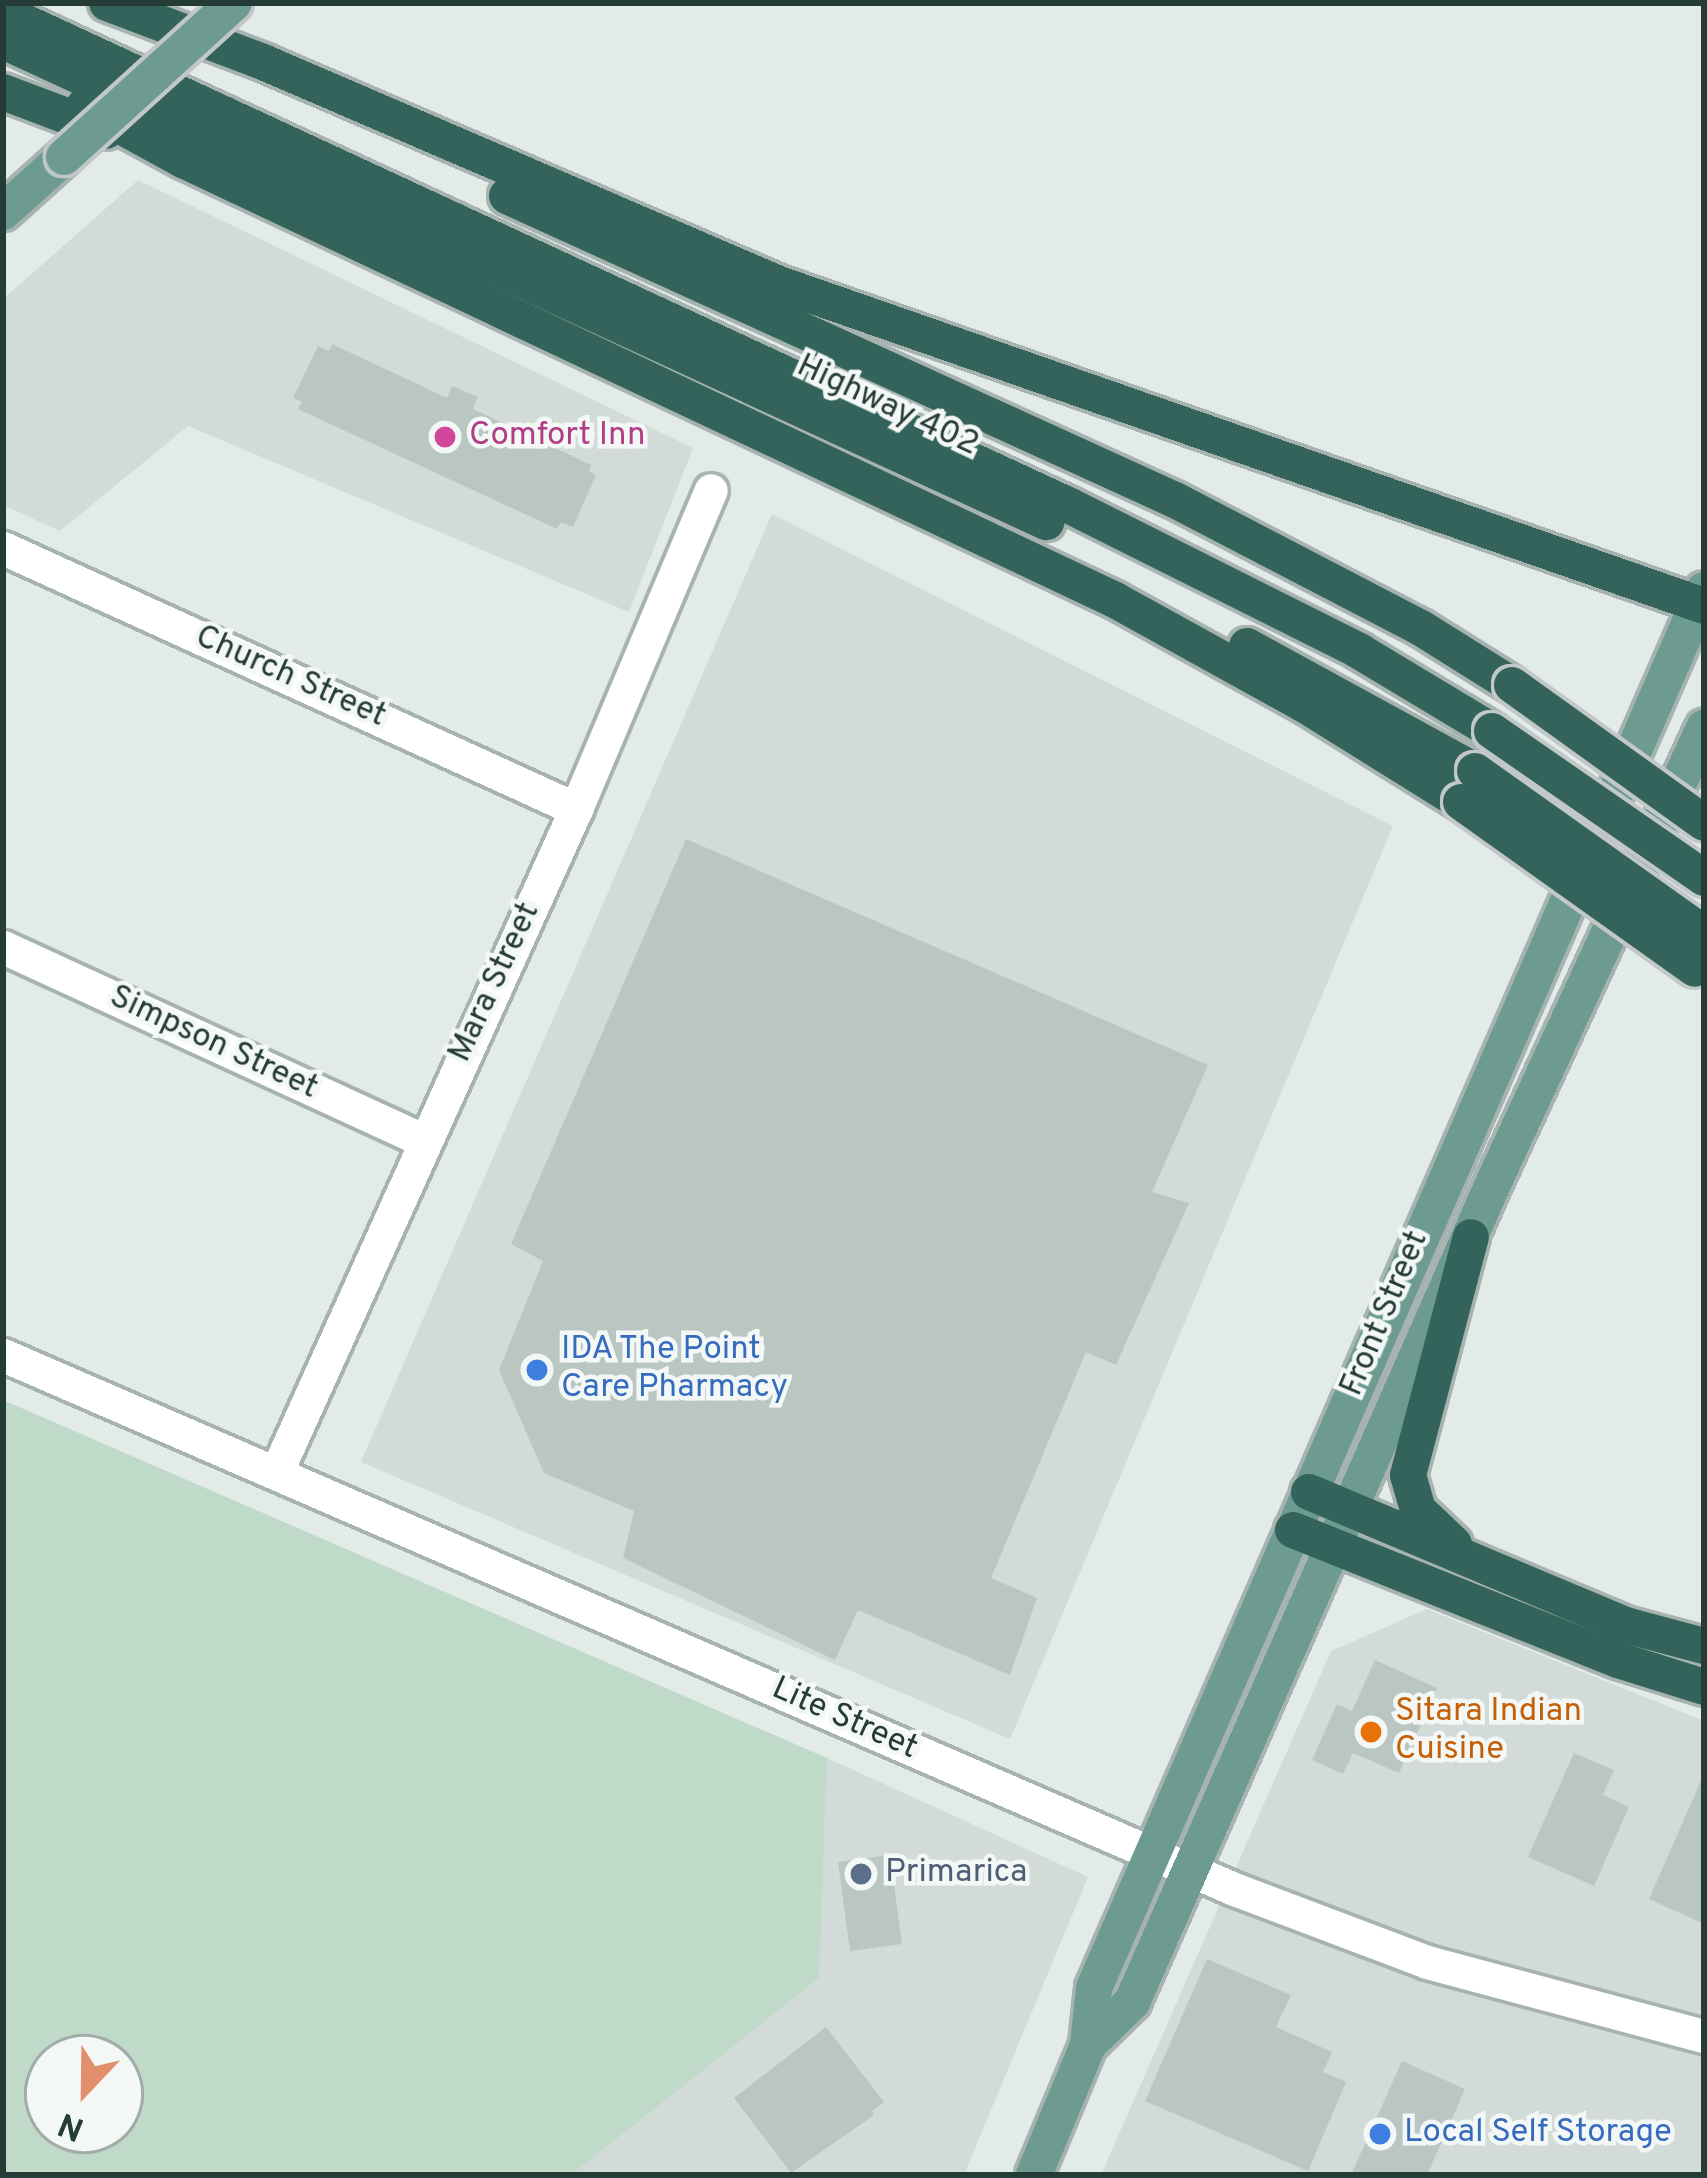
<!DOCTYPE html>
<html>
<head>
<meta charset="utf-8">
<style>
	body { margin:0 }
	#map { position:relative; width:1707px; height:2178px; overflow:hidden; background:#e3ebe8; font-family:Overpass,sans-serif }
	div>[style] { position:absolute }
	.built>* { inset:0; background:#d2dbd7 }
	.green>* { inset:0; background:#bfdac8 }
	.building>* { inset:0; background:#b9c6c1 }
	.roads { filter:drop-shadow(3px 0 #a6b3af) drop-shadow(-3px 0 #a6b3af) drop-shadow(0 3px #a6b3af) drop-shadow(0 -3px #a6b3af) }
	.minor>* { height:33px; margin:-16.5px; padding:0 16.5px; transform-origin:16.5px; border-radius:16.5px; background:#fff }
	.major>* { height:36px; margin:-18px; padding:0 18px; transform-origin:18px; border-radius:18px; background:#6d9b92 }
	.highway>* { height:36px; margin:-18px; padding:0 18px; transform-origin:18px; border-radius:18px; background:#34635c }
	.bridges { filter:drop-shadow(3px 0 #c2c8c7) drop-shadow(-3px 0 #c2c8c7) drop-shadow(0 3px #c2c8c7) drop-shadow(0 -3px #c2c8c7) }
	.major-bridge>* { height:36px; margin:-18px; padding:0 18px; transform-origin:18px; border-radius:18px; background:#6d9b92 }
	.highway-bridge>* { height:36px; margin:-18px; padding:0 18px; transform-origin:18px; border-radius:18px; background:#34635c }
	.dots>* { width:33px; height:33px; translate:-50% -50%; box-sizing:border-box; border:6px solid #f3f8f6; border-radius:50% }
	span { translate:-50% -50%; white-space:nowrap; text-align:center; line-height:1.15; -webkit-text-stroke:9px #f3f8f6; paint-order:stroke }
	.street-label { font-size:33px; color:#253b36 }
	.hotel-label { font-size:33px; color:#b23c85 }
	.left { translate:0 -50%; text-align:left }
	.shop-label { font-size:33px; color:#366cbe }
	.food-label { font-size:33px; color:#c56008 }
	.service-label { font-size:33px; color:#4e5e75 }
	.frame { position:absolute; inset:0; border:6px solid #253b36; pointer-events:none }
	.north { position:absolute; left:24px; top:2034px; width:120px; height:120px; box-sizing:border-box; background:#f3f8f6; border:3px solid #a1aca9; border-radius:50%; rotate:202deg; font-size:33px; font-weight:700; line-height:48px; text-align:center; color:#253b36 }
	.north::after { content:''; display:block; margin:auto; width:42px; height:54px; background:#e18f6c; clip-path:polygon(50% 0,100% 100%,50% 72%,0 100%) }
</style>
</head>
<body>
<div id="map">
	<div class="built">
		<div style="clip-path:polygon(138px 180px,693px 448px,629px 612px,188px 426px,60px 531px,3px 505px,3px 299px)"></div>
		<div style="clip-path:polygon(772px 514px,1393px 826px,1010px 1739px,361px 1462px)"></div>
		<div style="clip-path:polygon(1427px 1609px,1704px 1721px,1704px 2175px,1101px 2175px,1331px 1651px)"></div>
		<div style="clip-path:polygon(827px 1758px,1088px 1877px,964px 2175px,571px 2175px,818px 1978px)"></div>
	</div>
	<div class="green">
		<div style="clip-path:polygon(evenodd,3px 1400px,827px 1758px,819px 1978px,571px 2175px,3px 2175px,3px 1400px,48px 2058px,120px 2058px,120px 2130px,48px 2130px,48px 2058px)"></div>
	</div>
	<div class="building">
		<div style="clip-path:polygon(332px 344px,447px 398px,452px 386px,478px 397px,473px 409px,591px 465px,589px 471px,596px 475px,573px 527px,561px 522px,557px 529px,298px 409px,302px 402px,293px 398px,318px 346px,329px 351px)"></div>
		<div style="clip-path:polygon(686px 839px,1208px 1065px,1152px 1192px,1189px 1203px,1116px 1365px,1086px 1352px,991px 1578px,1037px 1598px,1010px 1675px,858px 1610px,835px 1660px,623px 1558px,634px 1511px,544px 1473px,499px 1370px,543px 1261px,511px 1244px)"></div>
		<div style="clip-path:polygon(1375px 1660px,1437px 1688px,1399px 1773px,1353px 1753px,1343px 1774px,1312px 1760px,1337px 1704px,1352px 1711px)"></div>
		<div style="clip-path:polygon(1574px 1753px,1614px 1770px,1603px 1795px,1629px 1807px,1594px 1886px,1528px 1857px)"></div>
		<div style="clip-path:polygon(1704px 1774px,1704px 1924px,1649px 1899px)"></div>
		<div style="clip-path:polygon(890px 1855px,902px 1944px,850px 1951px,838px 1862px)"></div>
		<div style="clip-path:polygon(1207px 1959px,1291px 1995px,1276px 2027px,1332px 2052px,1323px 2072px,1346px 2082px,1308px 2171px,1145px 2101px)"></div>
		<div style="clip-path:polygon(826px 2027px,884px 2102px,872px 2111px,874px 2115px,791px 2173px,734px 2098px)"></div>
		<div style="clip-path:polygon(1402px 2061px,1465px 2089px,1427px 2175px,1351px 2175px)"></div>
	</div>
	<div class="roads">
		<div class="minor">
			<div style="left:3px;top:548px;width:630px;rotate:24.49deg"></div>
			<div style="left:3px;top:947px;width:462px;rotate:24.7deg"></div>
			<div style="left:3px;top:1355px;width:1342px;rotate:23.45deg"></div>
			<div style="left:1234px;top:1889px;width:206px;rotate:20.7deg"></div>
			<div style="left:1427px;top:1962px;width:287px;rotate:15deg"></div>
			<div style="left:276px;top:1473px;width:729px;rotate:-65.69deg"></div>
			<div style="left:576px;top:809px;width:346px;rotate:-67.1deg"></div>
		</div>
		<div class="major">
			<div style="left:3px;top:212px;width:82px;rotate:-42deg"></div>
			<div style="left:1088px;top:2045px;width:62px;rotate:-44.3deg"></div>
			<div style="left:1132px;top:2002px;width:892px;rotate:-66.19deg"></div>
			<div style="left:1492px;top:1186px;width:505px;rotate:-65.16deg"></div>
			<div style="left:1034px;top:2175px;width:141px;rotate:-67.4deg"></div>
			<div style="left:1088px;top:2045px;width:57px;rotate:-84deg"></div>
			<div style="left:1094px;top:1988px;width:1525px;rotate:-66.43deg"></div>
		</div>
		<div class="highway">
			<div style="left:107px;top:3px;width:167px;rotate:20.7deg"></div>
			<div style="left:263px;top:62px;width:562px;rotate:23.28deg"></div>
			<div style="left:779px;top:284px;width:979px;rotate:19.19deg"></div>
			<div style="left:3px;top:12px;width:1174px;rotate:24.84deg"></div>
			<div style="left:1068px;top:505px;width:326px;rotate:26.6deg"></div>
			<div style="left:1359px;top:651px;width:155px;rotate:31deg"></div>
			<div style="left:3px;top:41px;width:1149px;rotate:24.76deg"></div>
			<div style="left:3px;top:92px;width:110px;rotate:20.7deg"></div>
			<div style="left:84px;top:106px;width:113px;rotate:28.6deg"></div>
			<div style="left:183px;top:160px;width:1031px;rotate:25.27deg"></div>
			<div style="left:1115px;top:600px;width:217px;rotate:28.9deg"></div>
			<div style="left:1305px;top:705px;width:184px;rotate:31.9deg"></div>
			<div style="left:507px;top:196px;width:734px;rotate:24.47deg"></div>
			<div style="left:1175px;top:500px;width:277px;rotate:27.5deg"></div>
			<div style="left:1421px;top:628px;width:107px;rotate:32.1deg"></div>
			<div style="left:1247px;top:646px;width:260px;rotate:28.7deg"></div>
			<div style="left:1309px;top:1492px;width:343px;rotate:22.8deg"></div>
			<div style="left:1625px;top:1625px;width:82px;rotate:14.9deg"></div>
			<div style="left:1293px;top:1530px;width:350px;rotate:21.8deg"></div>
			<div style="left:1618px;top:1660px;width:90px;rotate:17.4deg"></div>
			<div style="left:1454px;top:1544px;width:50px;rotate:-136.6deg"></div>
			<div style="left:1418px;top:1510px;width:36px;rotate:-106deg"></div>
			<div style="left:1408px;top:1475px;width:246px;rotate:-75.2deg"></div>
		</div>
	</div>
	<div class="bridges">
		<div class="major-bridge">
			<div style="left:64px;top:157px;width:229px;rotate:-42.2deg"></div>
		</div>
		<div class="highway-bridge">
			<div style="left:1512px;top:685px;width:236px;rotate:35.7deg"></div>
			<div style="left:1492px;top:731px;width:258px;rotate:34.7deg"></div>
			<div style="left:1475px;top:771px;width:281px;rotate:35.4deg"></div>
			<div style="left:1461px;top:802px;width:287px;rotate:35.5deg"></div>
		</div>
	</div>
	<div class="dots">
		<div style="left:445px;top:437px;background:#d1479c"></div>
		<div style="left:537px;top:1370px;background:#3f7fe0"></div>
		<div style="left:1371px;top:1732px;background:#e8710a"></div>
		<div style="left:861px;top:1874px;background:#5c6f8a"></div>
		<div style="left:1380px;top:2134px;background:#3f7fe0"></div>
	</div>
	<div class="street-label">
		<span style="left:887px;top:407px;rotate:25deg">Highway 402</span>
		<span style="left:290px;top:678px;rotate:24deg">Church Street</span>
		<span style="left:496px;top:983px;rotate:-65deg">Mara Street</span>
		<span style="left:213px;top:1044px;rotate:25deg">Simpson Street</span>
		<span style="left:1386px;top:1314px;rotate:-67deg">Front Street</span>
		<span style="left:844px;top:1720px;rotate:24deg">Lite Street</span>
	</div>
	<div class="hotel-label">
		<span class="left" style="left:469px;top:437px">Comfort Inn</span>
	</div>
	<div class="shop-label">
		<span class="left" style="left:561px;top:1370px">IDA The Point<br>Care Pharmacy</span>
		<span class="left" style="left:1404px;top:2134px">Local Self Storage</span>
	</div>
	<div class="food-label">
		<span class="left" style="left:1395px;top:1732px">Sitara Indian<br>Cuisine</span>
	</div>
	<div class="service-label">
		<span class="left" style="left:885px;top:1874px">Primarica</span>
	</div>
	<div class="frame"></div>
	<div class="north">N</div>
</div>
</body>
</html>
